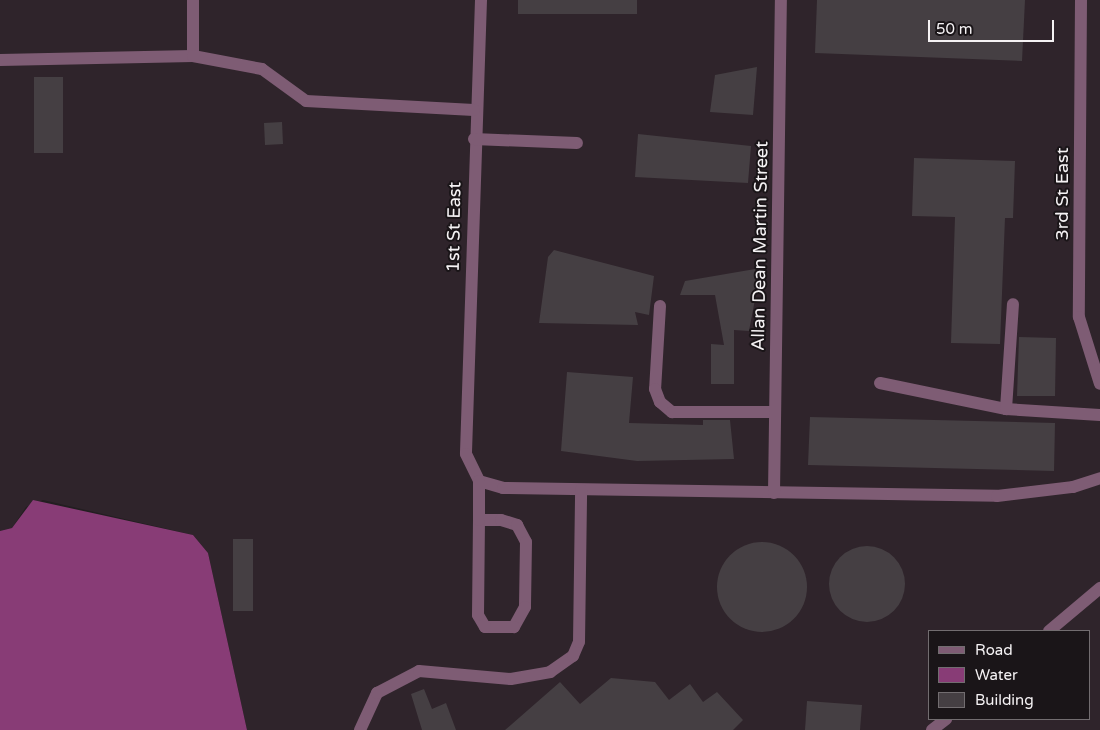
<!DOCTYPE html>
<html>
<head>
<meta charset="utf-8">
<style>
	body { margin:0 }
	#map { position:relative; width:1100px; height:730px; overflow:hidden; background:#231e21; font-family:"Varela Round",sans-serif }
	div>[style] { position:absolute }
	.built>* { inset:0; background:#2f242b }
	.water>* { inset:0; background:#883c76 }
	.building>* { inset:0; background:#453f43 }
	.round { border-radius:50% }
	.minor>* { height:12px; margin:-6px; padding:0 6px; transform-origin:6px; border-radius:6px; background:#7e5c74 }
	span { translate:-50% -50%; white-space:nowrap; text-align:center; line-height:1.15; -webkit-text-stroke:4px #1a1518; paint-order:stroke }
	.street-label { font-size:18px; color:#f5f2f4 }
	.legend { position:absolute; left:928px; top:630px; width:162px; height:90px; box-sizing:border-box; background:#1a1518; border:1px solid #726d70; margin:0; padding:6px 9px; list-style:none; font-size:15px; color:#f5f2f4 }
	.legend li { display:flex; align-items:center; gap:10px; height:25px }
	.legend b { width:25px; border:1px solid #726d70 }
	.scale { position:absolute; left:928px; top:20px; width:126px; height:22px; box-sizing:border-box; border:2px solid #f5f2f4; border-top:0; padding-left:6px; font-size:15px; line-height:18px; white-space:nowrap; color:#f5f2f4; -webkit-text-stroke:4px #1a1518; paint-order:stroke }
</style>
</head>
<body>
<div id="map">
	<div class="built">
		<div style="clip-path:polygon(evenodd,0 0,1100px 0,1100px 730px,247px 730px,208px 553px,193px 535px,43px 500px,26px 507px,12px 528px,0 531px,0 0,929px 631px,1089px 631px,1089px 719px,929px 719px,929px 631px)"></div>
	</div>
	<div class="water">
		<div style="clip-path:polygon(33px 500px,193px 535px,208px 553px,247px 730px,0 730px,0 531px,12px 528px)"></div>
	</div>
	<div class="building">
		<div style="clip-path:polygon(518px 0,637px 0,637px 14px,518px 14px)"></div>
		<div style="clip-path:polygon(817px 0,1025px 0,1022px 61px,815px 53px)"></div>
		<div style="clip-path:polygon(757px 67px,753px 115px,710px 112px,715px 75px)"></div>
		<div style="clip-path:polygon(34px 77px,63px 77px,63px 153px,34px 153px)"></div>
		<div style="clip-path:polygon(282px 122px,283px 144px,265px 145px,264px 123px)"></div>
		<div style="clip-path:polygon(638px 134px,751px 146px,748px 183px,635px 177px)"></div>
		<div style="clip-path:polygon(914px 158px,1015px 161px,1013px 218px,1005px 218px,1000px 344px,951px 343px,955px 217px,912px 216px)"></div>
		<div style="clip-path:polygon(554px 250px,654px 276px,649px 315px,635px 312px,638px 325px,539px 323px,548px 257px)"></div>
		<div style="clip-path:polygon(761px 268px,749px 331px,734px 330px,734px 384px,711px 384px,711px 344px,724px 345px,715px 295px,680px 295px,685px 281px)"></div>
		<div style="clip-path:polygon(1019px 337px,1056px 338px,1055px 396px,1017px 396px)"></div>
		<div style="clip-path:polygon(567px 372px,633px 377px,629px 423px,703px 425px,703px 420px,730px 420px,734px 459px,637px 461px,561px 451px)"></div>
		<div style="clip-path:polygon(810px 417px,1055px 423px,1054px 471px,808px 465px)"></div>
		<div style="clip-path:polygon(233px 539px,253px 539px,253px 611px,233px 611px)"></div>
		<div class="round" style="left:717px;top:542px;width:90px;height:90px"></div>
		<div class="round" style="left:829px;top:546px;width:76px;height:76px"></div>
		<div style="clip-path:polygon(611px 678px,655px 682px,669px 700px,690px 684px,703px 702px,717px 692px,743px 720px,733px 730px,505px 730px,560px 682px,580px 704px)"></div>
		<div style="clip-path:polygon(424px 689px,432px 709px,446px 703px,456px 730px,422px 730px,411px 694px)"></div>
		<div style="clip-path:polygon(807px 701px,862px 705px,860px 730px,805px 730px)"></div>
	</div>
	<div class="minor">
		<div style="left:193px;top:0;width:56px;rotate:90deg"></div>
		<div style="left:481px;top:0;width:454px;rotate:91.9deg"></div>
		<div style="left:466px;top:454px;width:30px;rotate:64deg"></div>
		<div style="left:479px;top:481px;width:25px;rotate:16deg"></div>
		<div style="left:503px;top:488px;width:494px;rotate:0.9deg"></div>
		<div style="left:997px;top:496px;width:77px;rotate:-6.8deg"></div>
		<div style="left:1073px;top:487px;width:28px;rotate:-18deg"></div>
		<div style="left:1081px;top:0;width:317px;rotate:90.4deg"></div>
		<div style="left:1079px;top:317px;width:70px;rotate:72.6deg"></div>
		<div style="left:0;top:60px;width:193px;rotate:-1.2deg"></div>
		<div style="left:193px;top:56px;width:70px;rotate:10.7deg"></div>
		<div style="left:262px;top:69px;width:54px;rotate:36deg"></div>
		<div style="left:306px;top:101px;width:168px;rotate:3.1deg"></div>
		<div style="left:474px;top:139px;width:103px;rotate:2.2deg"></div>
		<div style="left:660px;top:306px;width:83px;rotate:93.4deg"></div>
		<div style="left:655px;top:389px;width:14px;rotate:69deg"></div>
		<div style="left:660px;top:402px;width:16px;rotate:40deg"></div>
		<div style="left:672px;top:412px;width:103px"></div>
		<div style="left:880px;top:383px;width:129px;rotate:11.7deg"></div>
		<div style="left:1006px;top:409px;width:94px;rotate:3.7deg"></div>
		<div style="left:1006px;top:409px;width:105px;rotate:-86.2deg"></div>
		<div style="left:774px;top:493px;width:493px;rotate:-89.2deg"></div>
		<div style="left:479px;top:520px;width:22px"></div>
		<div style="left:501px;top:520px;width:17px;rotate:17deg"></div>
		<div style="left:517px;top:525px;width:19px;rotate:62deg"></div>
		<div style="left:526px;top:542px;width:65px;rotate:90.9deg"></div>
		<div style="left:525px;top:607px;width:23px;rotate:119deg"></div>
		<div style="left:514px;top:627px;width:29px;rotate:180deg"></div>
		<div style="left:485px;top:627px;width:14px;rotate:-120deg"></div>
		<div style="left:478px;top:615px;width:95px;rotate:-89.4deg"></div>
		<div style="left:479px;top:520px;width:39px;rotate:-90deg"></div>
		<div style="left:1049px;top:631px;width:67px;rotate:-40.1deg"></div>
		<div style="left:360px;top:730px;width:41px;rotate:-65.3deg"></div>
		<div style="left:377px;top:693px;width:47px;rotate:-27.6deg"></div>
		<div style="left:419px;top:671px;width:92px;rotate:5deg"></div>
		<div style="left:511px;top:679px;width:40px;rotate:-10deg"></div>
		<div style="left:550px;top:672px;width:28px;rotate:-35deg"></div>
		<div style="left:573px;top:656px;width:15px;rotate:-67deg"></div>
		<div style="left:579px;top:642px;width:152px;rotate:-89.2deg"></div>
		<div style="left:932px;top:730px;width:18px;rotate:-38deg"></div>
	</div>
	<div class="street-label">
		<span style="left:1062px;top:194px;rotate:-90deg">3rd St East</span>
		<span style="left:454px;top:227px;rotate:-89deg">1st St East</span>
		<span style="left:760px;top:246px;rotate:-89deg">Allan Dean Martin Street</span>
	</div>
	<ul class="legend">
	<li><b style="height:6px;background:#7e5c74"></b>Road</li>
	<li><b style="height:14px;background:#883c76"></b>Water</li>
	<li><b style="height:14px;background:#453f43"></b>Building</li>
	</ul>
	<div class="scale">50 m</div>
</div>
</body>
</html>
